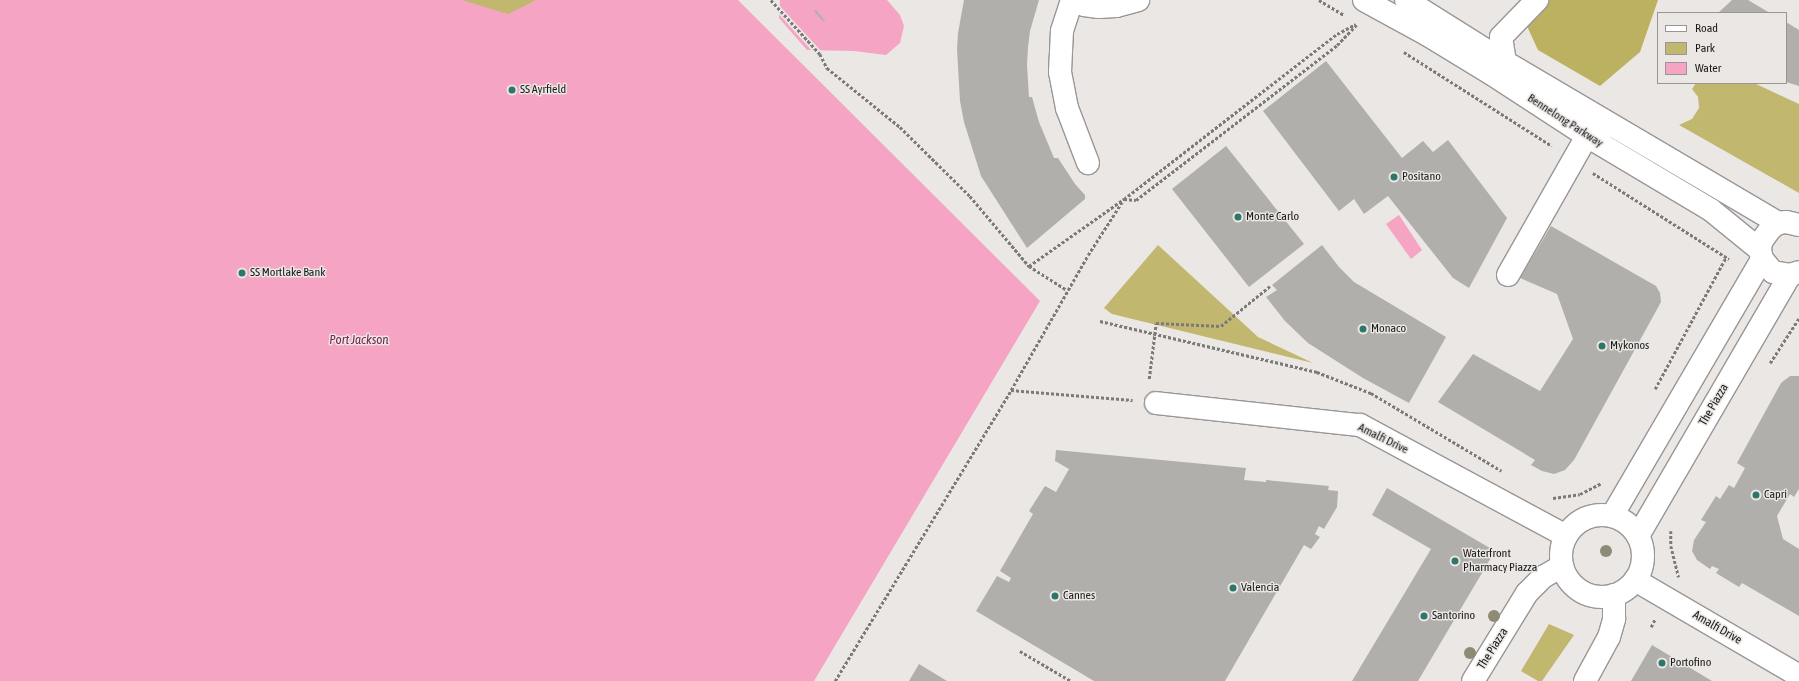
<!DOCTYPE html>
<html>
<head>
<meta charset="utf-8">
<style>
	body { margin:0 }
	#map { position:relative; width:1799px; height:681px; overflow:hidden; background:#eae7e5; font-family:"Asap Condensed",sans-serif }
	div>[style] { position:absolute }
	.green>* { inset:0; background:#c1b76f }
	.forest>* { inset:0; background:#bcb161 }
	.water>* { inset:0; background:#f5a4c3 }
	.pier>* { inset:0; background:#eae7e5 }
	.building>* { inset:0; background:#b1afac }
	.path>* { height:2.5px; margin-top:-1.25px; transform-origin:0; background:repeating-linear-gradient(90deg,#7c7a79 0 3px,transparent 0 5px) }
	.roads { filter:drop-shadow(1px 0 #9a9695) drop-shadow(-1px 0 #9a9695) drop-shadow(0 1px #9a9695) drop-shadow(0 -1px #9a9695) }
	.minor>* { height:22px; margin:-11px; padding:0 11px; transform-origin:11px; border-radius:11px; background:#fff }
	.minor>.ring { margin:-11px; padding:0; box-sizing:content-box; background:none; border:22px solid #fff; border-radius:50% }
	.trees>* { width:12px; height:12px; margin:-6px; border-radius:50%; background:#8e8a75 }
	.dots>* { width:11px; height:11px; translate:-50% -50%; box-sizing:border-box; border:2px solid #eae7e5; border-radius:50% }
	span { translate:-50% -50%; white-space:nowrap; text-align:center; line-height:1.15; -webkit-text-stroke:3px #eae7e5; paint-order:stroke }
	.poi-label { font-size:12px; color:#1c1b1a }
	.left { translate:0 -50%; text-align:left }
	.street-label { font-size:12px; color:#1c1b1a }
	.water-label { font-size:13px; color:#7d214e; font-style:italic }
	.legend { position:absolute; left:1657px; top:12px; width:130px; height:72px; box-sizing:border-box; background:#eae7e5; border:1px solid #989594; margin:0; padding:5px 7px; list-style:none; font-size:12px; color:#1c1b1a }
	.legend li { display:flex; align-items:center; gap:8px; height:20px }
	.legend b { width:20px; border:1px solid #989594 }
</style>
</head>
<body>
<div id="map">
	<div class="green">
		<div style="clip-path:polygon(461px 0,537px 0,508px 15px)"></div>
		<div style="clip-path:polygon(1696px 83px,1754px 83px,1799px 104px,1799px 193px,1679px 125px,1692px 119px,1699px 108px,1698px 97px,1692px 89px)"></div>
		<div style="clip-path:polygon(1158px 245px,1258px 337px,1313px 363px,1112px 314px,1104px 308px)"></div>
		<div style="clip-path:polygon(1549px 624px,1574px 635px,1542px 681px,1538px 681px,1521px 671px)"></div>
	</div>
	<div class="forest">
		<div style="clip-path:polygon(1548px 0,1658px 0,1640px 52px,1600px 86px,1538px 50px,1526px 24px)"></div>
	</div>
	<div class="water">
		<div style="clip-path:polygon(0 0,461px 0,508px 14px,537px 0,738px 0,1040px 301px,814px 681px,0 681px)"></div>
		<div style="clip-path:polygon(780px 0,887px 0,900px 15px,904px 26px,900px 43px,886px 55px,854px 51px,807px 50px,779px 18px)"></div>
		<div style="clip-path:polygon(1399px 215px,1422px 250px,1411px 259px,1386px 224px)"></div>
	</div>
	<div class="pier">
		<div style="clip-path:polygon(778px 4px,822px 52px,813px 52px,777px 12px)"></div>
	</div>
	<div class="building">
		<div style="clip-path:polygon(964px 0,1039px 0,1030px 31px,1028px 47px,1027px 65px,1029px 97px,1032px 97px,1039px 122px,1054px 158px,1058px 158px,1075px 184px,1085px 195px,1085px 199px,1027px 248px,981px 176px,964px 122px,960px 101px,957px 49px,958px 33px)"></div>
		<div style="clip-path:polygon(1732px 0,1748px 0,1770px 13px,1718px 13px)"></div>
		<div style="clip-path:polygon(816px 10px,825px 21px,824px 22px,814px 11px)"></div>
		<div style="clip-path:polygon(1786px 22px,1799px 30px,1799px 86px,1786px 82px)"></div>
		<div style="clip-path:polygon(1326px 61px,1402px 158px,1423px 141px,1433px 152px,1448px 140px,1507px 218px,1469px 288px,1453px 278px,1388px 196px,1364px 214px,1354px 199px,1339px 211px,1263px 111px)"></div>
		<div style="clip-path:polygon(1226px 146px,1304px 244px,1249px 287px,1172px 189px)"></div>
		<div style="clip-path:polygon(1551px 226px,1656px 286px,1660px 293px,1661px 302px,1574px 460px,1565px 470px,1554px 474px,1542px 471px,1531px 465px,1535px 460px,1438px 402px,1473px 354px,1540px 391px,1573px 339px,1557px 294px,1520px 278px)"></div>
		<div style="clip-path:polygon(1322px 245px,1339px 267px,1354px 282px,1446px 337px,1409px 403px,1363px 378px,1308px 343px,1285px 321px,1266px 297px,1277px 290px,1272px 285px)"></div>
		<div style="clip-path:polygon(1790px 376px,1799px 376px,1799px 489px,1794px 497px,1790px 494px,1777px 516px,1783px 539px,1799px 549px,1799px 616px,1742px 583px,1739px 587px,1716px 573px,1719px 569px,1712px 566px,1710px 569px,1697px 560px,1692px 551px,1694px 540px,1706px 522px,1701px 520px,1716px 496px,1720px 499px,1729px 485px,1734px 488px,1745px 468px,1737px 463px,1781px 383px)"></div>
		<div style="clip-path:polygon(1056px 450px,1246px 468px,1244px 480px,1266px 482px,1266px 480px,1329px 486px,1328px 490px,1338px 491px,1337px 507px,1324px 529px,1319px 526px,1315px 534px,1320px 537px,1311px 549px,1304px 545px,1225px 681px,1094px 681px,976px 611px,997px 576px,1009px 582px,1011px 578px,1000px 571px,1033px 514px,1029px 511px,1045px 486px,1056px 492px,1069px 469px,1055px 461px)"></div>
		<div style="clip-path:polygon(1387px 488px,1495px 551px,1418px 681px,1352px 681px,1431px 549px,1372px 515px)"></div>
		<div style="clip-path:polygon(1652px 645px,1712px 681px,1631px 681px)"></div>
		<div style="clip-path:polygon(919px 664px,947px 681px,909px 681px)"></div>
	</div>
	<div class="path">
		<div style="left:771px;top:0;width:73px;rotate:47.8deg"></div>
		<div style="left:820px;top:54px;width:16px;rotate:63deg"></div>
		<div style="left:827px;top:68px;width:94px;rotate:38.9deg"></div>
		<div style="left:900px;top:127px;width:98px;rotate:44.6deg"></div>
		<div style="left:970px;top:196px;width:92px;rotate:49.9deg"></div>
		<div style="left:1029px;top:266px;width:45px;rotate:32.3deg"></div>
		<div style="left:1319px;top:0;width:29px;rotate:31deg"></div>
		<div style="left:1404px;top:52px;width:175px;rotate:32.4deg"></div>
		<div style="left:1593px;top:173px;width:161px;rotate:32.3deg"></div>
		<div style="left:1029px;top:266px;width:116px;rotate:-35.2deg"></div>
		<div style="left:1124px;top:199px;width:12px;rotate:5deg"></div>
		<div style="left:1136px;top:200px;width:254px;rotate:-37.6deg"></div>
		<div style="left:1337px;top:45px;width:28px;rotate:-46deg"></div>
		<div style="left:1100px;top:321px;width:223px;rotate:13.2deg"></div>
		<div style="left:1317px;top:372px;width:58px;rotate:21.3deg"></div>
		<div style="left:1371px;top:393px;width:152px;rotate:30.8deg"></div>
		<div style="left:1770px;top:363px;width:54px;rotate:-57.2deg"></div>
		<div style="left:1149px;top:379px;width:56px;rotate:-82.9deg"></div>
		<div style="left:1156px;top:323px;width:65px;rotate:2.6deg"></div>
		<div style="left:1221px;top:326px;width:63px;rotate:-39.2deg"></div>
		<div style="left:1655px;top:389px;width:150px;rotate:-61.7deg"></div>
		<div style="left:1011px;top:390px;width:155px;rotate:-60.3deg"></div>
		<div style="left:1088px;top:255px;width:67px;rotate:-57.3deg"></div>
		<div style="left:1124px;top:199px;width:269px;rotate:-37.8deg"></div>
		<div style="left:1337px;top:34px;width:21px;rotate:-28deg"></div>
		<div style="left:1553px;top:498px;width:27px;rotate:-8deg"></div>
		<div style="left:1580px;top:494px;width:25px;rotate:-27deg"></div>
		<div style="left:1671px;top:531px;width:15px;rotate:90deg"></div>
		<div style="left:1671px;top:546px;width:32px;rotate:76deg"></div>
		<div style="left:1651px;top:627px;width:9px;rotate:-63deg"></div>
		<div style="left:1020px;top:651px;width:59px;rotate:30.5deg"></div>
		<div style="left:835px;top:681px;width:340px;rotate:-58.8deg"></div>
		<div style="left:1011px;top:390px;width:122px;rotate:4.7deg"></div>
	</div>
	<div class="roads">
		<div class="minor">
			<div style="left:1072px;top:0;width:33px;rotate:108deg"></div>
			<div style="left:1062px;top:31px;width:41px;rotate:92.8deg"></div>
			<div style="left:1060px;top:72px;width:37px;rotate:79deg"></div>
			<div style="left:1067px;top:108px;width:59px;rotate:69.1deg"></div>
			<div style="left:1076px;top:0;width:9px;rotate:32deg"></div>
			<div style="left:1084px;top:5px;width:15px;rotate:8deg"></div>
			<div style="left:1099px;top:7px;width:17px;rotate:-3deg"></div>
			<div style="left:1116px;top:6px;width:23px;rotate:-15deg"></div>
			<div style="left:1364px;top:0;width:73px;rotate:28.7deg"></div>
			<div style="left:1428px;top:35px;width:75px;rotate:31.4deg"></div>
			<div style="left:1492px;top:74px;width:113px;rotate:33.1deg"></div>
			<div style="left:1587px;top:136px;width:144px;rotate:30.8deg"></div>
			<div style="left:1711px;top:210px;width:63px;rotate:39.2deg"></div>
			<div style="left:1406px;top:0;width:117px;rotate:32.1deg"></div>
			<div style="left:1505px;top:62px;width:317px;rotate:30.5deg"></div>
			<div style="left:1505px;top:62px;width:25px;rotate:-99deg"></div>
			<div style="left:1501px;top:37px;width:52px;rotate:-45.8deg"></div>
			<div style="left:1799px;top:225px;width:13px;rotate:-167deg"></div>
			<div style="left:1786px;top:222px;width:8px;rotate:173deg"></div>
			<div style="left:1778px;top:223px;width:9px;rotate:144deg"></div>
			<div style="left:1771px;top:228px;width:17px;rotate:126deg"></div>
			<div style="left:1761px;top:242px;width:8px;rotate:97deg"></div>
			<div style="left:1760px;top:250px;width:9px;rotate:77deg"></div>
			<div style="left:1762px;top:259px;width:17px;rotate:50deg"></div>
			<div style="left:1773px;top:272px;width:17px;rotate:10deg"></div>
			<div style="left:1790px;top:275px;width:9px;rotate:-18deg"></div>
			<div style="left:1508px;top:275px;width:160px;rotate:-60.4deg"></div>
			<div style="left:1587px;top:136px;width:16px;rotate:-22deg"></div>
			<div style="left:1156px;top:403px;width:205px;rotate:6.2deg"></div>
			<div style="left:1360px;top:425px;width:234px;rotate:28.3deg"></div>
			<div class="ring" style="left:1561px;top:515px;width:60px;height:60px"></div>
			<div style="left:1612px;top:516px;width:298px;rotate:-59.7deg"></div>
			<div style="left:1638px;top:536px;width:302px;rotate:-59.8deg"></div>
			<div style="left:1635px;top:580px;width:190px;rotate:30.3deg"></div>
			<div style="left:1473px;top:681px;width:103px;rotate:-58.5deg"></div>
			<div style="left:1527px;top:593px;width:23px;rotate:-45deg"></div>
			<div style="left:1543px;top:577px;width:22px;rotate:-30deg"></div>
			<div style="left:1585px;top:681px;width:50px;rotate:-61.4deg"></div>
			<div style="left:1609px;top:637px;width:19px;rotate:-74deg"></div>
			<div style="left:1614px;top:619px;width:24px;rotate:-90deg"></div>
		</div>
	</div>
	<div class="trees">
		<div style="left:1606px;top:551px"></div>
		<div style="left:1494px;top:616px"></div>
		<div style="left:1470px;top:653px"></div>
	</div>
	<div class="dots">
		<div style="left:512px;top:90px;background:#2f756a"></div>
		<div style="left:1394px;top:177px;background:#2f756a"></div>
		<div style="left:1238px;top:217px;background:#2f756a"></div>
		<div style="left:242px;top:273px;background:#2f756a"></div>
		<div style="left:1363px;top:329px;background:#2f756a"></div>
		<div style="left:1602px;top:346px;background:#2f756a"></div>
		<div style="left:1756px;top:495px;background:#2f756a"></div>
		<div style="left:1455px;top:561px;background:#2f756a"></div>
		<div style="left:1233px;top:588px;background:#2f756a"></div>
		<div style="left:1055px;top:596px;background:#2f756a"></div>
		<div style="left:1424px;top:616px;background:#2f756a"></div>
		<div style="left:1662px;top:663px;background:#2f756a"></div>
	</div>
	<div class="poi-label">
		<span class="left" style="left:520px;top:90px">SS Ayrfield</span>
		<span class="left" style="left:1402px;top:177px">Positano</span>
		<span class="left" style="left:1246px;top:217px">Monte Carlo</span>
		<span class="left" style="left:250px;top:273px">SS Mortlake Bank</span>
		<span class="left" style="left:1371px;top:329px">Monaco</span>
		<span class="left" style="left:1610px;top:346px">Mykonos</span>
		<span class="left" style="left:1764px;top:495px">Capri</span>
		<span class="left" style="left:1463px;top:561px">Waterfront<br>Pharmacy Piazza</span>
		<span class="left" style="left:1241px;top:588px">Valencia</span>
		<span class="left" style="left:1063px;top:596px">Cannes</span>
		<span class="left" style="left:1432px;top:616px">Santorino</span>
		<span class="left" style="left:1670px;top:663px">Portofino</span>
	</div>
	<div class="street-label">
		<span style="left:1565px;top:121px;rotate:33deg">Bennelong Parkway</span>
		<span style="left:1714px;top:405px;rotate:-60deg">The Piazza</span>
		<span style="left:1383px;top:439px;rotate:26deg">Amalfi Drive</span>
		<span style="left:1717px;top:628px;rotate:30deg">Amalfi Drive</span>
		<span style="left:1493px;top:649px;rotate:-58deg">The Piazza</span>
	</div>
	<div class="water-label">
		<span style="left:359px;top:340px">Port Jackson</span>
	</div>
	<ul class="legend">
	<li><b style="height:5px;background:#fff"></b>Road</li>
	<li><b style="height:11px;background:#c1b76f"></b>Park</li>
	<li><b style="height:11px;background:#f5a4c3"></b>Water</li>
	</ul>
</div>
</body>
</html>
